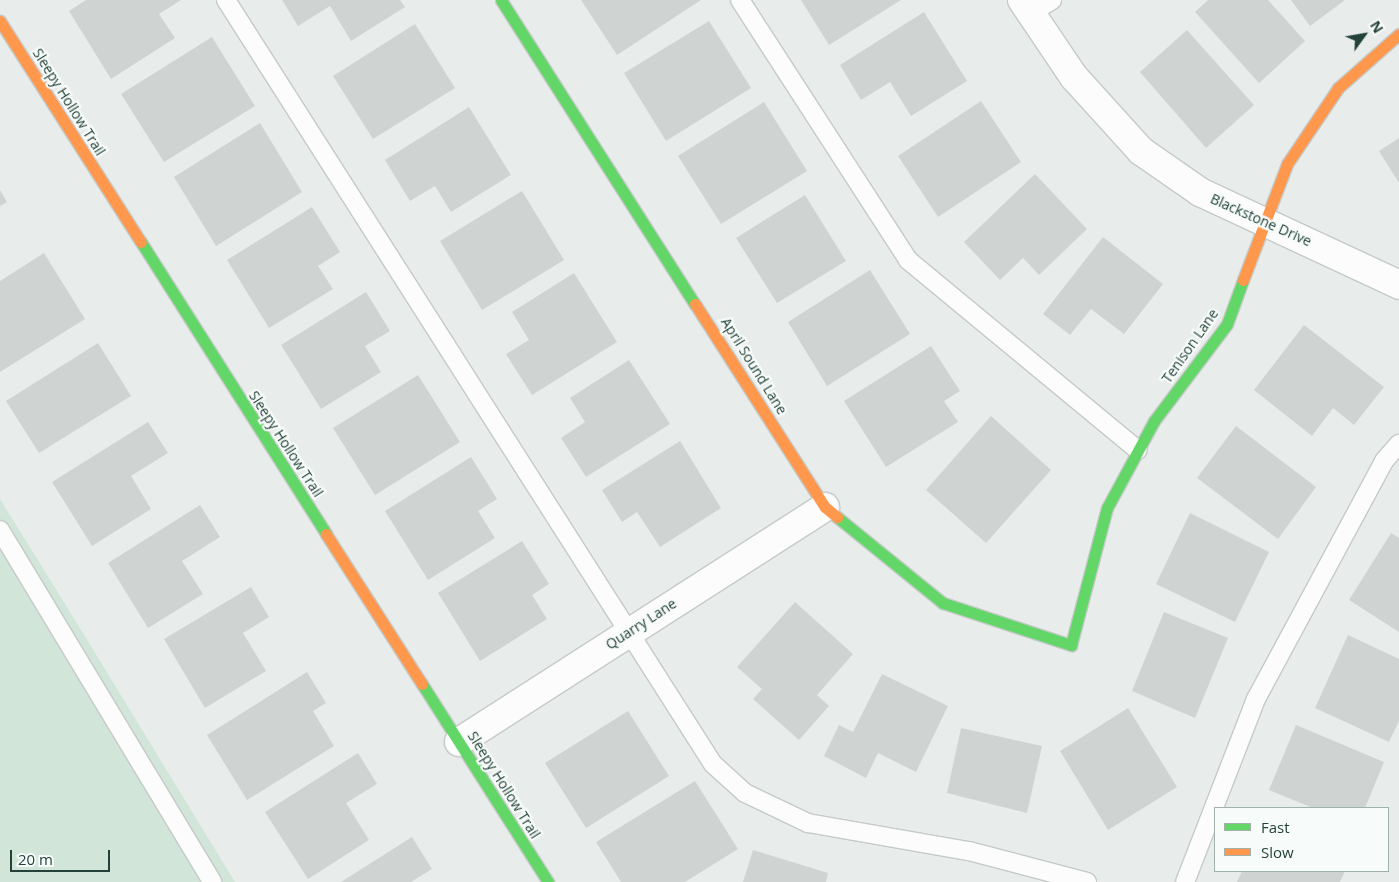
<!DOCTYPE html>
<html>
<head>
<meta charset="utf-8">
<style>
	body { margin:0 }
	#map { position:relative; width:1399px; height:882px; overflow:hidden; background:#e8edeb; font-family:"Open Sans",sans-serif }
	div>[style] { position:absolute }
	.green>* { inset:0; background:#d1e6d8 }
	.building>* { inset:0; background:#cfd4d2 }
	.roads { filter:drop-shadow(1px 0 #c5cac8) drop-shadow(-1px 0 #c5cac8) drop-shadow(0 1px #c5cac8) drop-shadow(0 -1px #c5cac8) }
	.lane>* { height:18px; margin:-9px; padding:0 9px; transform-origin:9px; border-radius:9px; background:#fcfcfc }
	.street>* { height:28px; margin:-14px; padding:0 14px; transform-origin:14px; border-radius:14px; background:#fcfcfc }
	.fast>* { height:11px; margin:-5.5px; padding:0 5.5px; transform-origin:5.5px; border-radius:5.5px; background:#63d668 }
	.slow>* { height:11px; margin:-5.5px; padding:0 5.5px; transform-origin:5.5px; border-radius:5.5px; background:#ff974d }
	span { translate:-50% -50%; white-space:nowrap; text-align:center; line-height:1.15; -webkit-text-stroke:4.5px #f7fbf9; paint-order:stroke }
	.street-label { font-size:14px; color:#24423a }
	.legend { position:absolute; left:1214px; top:807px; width:175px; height:65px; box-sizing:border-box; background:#f7fbf9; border:1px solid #a3b1ad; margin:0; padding:6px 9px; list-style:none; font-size:15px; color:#24423a }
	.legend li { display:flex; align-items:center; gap:10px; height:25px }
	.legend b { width:25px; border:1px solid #a3b1ad }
	.north { position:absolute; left:1339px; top:10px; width:50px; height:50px; -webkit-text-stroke:4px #f7fbf9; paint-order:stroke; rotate:58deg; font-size:14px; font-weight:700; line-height:20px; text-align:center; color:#24423a }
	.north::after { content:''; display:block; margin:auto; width:18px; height:22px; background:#24423a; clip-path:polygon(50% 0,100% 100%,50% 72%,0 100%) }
	.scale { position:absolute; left:10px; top:850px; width:100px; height:22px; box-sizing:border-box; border:2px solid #24423a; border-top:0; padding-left:6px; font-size:15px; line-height:18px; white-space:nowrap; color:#24423a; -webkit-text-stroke:4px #f7fbf9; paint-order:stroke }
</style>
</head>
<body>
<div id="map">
	<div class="green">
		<div style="clip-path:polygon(0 499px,72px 615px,235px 882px,0 882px)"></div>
	</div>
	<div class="building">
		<div style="clip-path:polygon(86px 0,181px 0,159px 14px,175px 38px,111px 79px,69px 11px)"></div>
		<div style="clip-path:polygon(282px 0,400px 0,405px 7px,351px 41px,330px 6px,298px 26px)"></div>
		<div style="clip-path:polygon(581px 0,701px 0,617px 55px)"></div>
		<div style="clip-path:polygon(801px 0,901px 0,829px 45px)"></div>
		<div style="clip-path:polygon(1208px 0,1268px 0,1305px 41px,1259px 83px,1195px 12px)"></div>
		<div style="clip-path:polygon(1291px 0,1345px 0,1310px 26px)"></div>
		<div style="clip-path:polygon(924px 12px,967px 81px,911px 116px,890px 82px,861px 100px,840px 65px)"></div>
		<div style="clip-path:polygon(709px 21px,751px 88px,666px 141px,624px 73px)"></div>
		<div style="clip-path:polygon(415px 24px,455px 88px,373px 139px,333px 76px)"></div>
		<div style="clip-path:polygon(1187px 30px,1254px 105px,1206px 148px,1140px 72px)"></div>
		<div style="clip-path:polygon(212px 37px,255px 106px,164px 162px,121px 94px)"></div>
		<div style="clip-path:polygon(981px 101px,1021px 162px,938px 217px,898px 156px)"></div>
		<div style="clip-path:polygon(764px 102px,807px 171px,721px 224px,678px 156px)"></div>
		<div style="clip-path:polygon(469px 107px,511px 175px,451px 212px,435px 186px,410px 201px,385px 160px)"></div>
		<div style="clip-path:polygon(260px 123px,302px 192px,216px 246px,174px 177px)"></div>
		<div style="clip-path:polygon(1399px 138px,1399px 183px,1379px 151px)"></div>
		<div style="clip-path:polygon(1035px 174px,1087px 229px,1039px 275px,1023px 258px,1000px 280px,964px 242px)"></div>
		<div style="clip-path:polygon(0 190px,7px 202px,0 206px)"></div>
		<div style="clip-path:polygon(522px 191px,564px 260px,482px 310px,440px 241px)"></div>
		<div style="clip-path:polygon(805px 195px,846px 261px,777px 303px,736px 238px)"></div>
		<div style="clip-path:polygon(312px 207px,340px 252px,318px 266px,333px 289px,269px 328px,227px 260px)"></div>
		<div style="clip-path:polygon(1103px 237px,1163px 284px,1124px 334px,1091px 309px,1070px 335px,1043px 314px)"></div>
		<div style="clip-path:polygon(44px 253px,85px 319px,0 372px,0 281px)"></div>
		<div style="clip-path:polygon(870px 270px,910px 334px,827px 386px,788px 322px)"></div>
		<div style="clip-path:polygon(574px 273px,617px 342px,532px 395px,506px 354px,529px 340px,512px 312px)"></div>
		<div style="clip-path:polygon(366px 292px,390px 331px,365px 346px,381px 372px,321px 409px,281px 345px)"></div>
		<div style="clip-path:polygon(1304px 325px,1384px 387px,1354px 425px,1333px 408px,1312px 436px,1254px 390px)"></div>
		<div style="clip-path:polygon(98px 343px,131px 396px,39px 453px,6px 401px)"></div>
		<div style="clip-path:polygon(931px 346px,960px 391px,944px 401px,958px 422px,886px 467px,844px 401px)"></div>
		<div style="clip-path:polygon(629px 360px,670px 424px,586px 477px,561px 438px,585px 422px,570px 398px)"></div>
		<div style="clip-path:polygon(418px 375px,460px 442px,375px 495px,333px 428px)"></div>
		<div style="clip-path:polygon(991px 416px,1051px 470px,986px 543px,926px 490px)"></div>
		<div style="clip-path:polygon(148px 422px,168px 453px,131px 476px,151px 509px,92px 546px,52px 482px)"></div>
		<div style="clip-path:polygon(1236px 426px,1316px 487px,1278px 539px,1197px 478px)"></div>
		<div style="clip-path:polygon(680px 441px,721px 508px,660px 547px,637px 512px,622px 522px,602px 490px)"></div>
		<div style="clip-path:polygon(471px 457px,497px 499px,478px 511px,495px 538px,428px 580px,385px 511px)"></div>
		<div style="clip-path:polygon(200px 505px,220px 537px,182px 561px,203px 594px,148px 628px,108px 563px)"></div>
		<div style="clip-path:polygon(1190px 513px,1269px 552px,1235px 622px,1156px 584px)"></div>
		<div style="clip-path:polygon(1391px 533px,1399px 538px,1399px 632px,1349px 600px)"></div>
		<div style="clip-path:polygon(522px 541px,549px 584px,532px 595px,547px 619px,480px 661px,438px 593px)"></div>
		<div style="clip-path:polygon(251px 587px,269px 617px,243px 633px,266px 671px,205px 708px,164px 639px)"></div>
		<div style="clip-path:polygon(795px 602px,853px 654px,817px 695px,829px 706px,799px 740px,753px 699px,762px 689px,737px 667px)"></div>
		<div style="clip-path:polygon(1164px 612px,1228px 638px,1195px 718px,1132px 691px)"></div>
		<div style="clip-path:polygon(1348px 635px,1399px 659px,1399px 721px,1389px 742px,1315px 708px)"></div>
		<div style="clip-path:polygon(307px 672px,326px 703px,313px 711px,334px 746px,247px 800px,207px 735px)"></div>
		<div style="clip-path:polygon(882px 674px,948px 706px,916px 772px,878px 753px,866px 778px,824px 756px,839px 725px,853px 732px)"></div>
		<div style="clip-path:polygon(1128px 708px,1177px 787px,1108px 830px,1060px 751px)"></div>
		<div style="clip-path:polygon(628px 711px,669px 776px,586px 828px,545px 763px)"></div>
		<div style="clip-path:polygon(1296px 725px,1384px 762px,1365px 808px,1313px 808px,1269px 790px)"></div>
		<div style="clip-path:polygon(961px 728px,1042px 746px,1027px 813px,947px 793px)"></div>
		<div style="clip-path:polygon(358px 753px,377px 784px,346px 803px,369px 840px,308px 879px,265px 812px)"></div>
		<div style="clip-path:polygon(695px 781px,738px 849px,685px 882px,621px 882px,596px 842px)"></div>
		<div style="clip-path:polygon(412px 837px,432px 869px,411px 882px,341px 882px)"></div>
		<div style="clip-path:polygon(753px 850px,828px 873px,826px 882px,743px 882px)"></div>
		<div style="clip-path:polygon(1242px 871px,1345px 871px,1340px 882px,1237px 882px)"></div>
	</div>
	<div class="roads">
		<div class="lane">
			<div style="left:226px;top:0;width:906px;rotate:57.49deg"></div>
			<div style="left:713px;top:764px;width:43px;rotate:42.2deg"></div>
			<div style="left:745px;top:793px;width:70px;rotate:25.5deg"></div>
			<div style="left:808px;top:823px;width:163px;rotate:9.9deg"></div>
			<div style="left:969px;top:851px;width:122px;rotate:14.7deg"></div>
			<div style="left:740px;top:0;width:310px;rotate:57.1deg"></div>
			<div style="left:908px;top:260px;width:298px;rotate:39.6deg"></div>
			<div style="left:1032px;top:13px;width:24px;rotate:-33deg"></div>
			<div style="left:0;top:530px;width:411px;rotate:58.9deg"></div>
			<div style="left:1185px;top:882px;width:196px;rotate:-68.8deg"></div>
			<div style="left:1256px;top:699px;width:270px;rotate:-61.7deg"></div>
			<div style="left:1384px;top:461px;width:23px;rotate:-49deg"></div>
		</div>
		<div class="street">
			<div style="left:1022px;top:0;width:93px;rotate:56deg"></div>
			<div style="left:1074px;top:77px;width:100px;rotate:47.8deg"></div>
			<div style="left:1141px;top:151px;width:72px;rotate:34.8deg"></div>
			<div style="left:1200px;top:192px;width:220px;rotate:25deg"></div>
			<div style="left:459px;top:742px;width:435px;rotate:-32.7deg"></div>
		</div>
		<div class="fast">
			<div style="left:501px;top:0;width:361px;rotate:57.5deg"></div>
			<div style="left:141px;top:242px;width:346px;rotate:57.6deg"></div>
			<div style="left:837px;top:517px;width:136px;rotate:39.1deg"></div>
			<div style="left:943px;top:603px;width:135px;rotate:18.2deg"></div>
			<div style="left:1071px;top:645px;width:142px;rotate:-75.3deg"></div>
			<div style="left:1107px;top:508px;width:99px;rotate:-61.6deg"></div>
			<div style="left:1154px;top:421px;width:121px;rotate:-53deg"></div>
			<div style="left:1227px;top:324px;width:47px;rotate:-70deg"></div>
			<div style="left:422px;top:684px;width:235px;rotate:57.5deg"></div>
		</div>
		<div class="slow">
			<div style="left:0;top:21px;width:262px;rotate:57.5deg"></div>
			<div style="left:1243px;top:280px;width:124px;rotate:-69.2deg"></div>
			<div style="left:1287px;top:164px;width:92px;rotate:-56.1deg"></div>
			<div style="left:1338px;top:88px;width:81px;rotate:-41.5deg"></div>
			<div style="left:695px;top:304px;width:241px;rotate:57.4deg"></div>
			<div style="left:825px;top:507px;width:16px;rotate:40deg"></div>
			<div style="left:326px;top:534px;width:178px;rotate:57.4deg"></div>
		</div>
	</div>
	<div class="street-label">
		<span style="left:69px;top:102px;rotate:58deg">Sleepy Hollow Trail</span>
		<span style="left:1261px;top:220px;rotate:24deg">Blackstone Drive</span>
		<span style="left:1190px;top:346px;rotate:-55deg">Tenison Lane</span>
		<span style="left:754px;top:366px;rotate:58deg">April Sound Lane</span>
		<span style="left:286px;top:444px;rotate:57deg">Sleepy Hollow Trail</span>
		<span style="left:641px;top:624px;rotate:-33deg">Quarry Lane</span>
		<span style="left:504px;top:785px;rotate:58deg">Sleepy Hollow Trail</span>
	</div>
	<ul class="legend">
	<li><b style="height:6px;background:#63d668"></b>Fast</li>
	<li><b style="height:6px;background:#ff974d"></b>Slow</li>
	</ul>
	<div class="north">N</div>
	<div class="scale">20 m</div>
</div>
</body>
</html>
